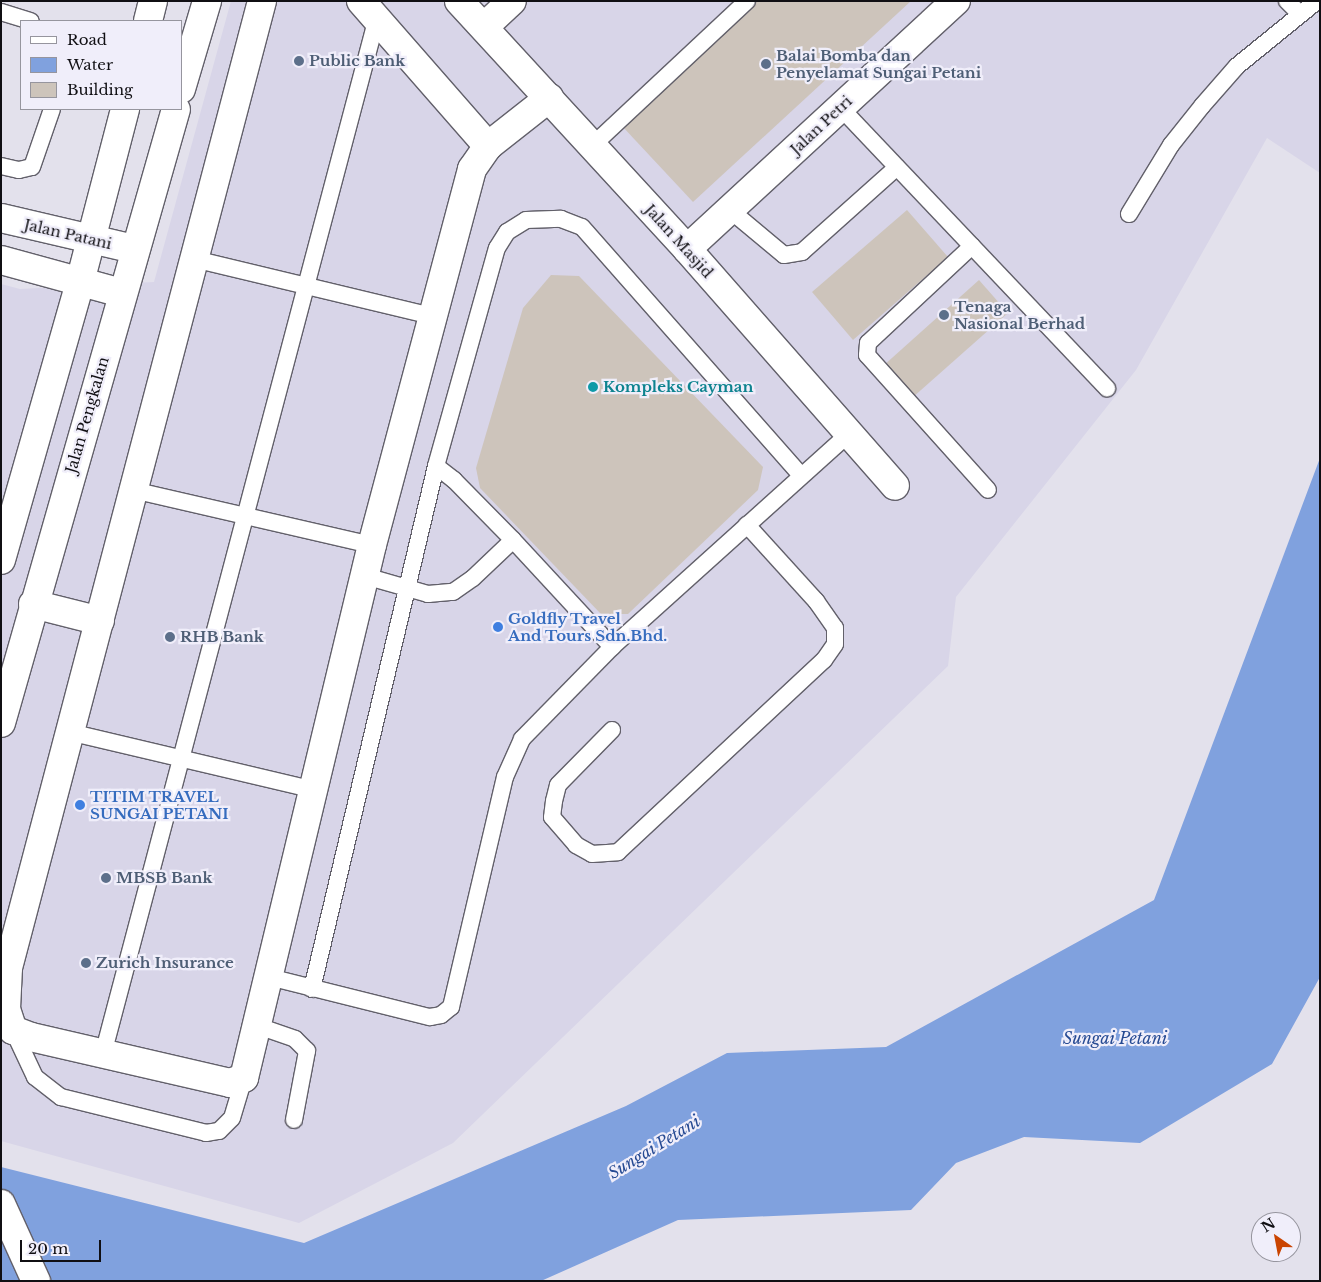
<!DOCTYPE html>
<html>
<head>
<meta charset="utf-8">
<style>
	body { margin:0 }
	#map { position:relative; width:1321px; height:1282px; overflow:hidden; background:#e3e1ec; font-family:"Libre Baskerville",serif }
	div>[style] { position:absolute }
	.built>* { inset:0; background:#d8d5e8 }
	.water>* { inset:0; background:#80a1de }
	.building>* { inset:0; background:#cdc4bb }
	.roads { filter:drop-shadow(1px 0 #62606a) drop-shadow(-1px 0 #62606a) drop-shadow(0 1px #62606a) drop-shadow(0 -1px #62606a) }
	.lane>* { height:16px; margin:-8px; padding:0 8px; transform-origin:8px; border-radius:8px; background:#fff }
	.street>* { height:28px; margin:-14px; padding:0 14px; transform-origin:14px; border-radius:14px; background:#fff }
	.secondary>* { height:28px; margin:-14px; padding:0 14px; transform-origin:14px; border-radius:14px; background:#fff }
	.dots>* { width:14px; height:14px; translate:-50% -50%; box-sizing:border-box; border:2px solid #f0eefa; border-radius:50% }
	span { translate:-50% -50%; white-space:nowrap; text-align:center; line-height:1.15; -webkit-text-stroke:4.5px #f0eefa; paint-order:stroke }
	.service-label { font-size:15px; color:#4e5e75; font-weight:700 }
	.left { translate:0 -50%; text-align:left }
	.street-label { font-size:15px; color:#100f13 }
	.culture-label { font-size:15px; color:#0d838f; font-weight:700 }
	.shop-label { font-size:15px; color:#366cbe; font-weight:700 }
	.water-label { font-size:16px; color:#264a93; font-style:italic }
	.frame { position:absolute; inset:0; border:2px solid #100f13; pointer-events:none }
	.legend { position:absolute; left:20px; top:20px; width:162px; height:90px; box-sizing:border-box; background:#f0eefa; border:1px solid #96959e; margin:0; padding:6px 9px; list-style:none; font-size:15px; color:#100f13 }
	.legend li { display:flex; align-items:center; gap:10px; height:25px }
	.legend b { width:25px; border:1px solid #96959e }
	.north { position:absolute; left:1251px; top:1212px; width:50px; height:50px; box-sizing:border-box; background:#f0eefa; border:1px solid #96959e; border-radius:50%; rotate:327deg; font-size:14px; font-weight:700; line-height:20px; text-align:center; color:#100f13 }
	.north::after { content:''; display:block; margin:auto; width:18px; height:22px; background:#ca4401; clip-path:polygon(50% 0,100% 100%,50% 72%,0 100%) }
	.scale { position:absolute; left:20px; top:1240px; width:81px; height:22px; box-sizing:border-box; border:2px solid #100f13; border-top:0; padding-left:6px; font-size:15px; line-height:18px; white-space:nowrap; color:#100f13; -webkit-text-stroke:4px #f0eefa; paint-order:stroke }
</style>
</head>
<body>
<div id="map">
	<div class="built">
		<div style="clip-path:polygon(231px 1px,1320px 1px,1320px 173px,1267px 138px,1136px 370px,956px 597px,948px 666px,453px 1143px,299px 1223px,1px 1141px,1px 284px,20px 289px,154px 282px)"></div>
	</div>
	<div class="water">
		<div style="clip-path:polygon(1320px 458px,1320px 977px,1272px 1064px,1140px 1143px,1024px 1137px,956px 1163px,911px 1210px,678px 1220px,541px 1281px,1px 1281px,1px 1167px,304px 1243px,626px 1106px,727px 1053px,886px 1047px,1154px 900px)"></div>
	</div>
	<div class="building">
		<div style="clip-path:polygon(757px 1px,911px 1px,693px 202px,622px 126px)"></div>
		<div style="clip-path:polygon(907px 210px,948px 257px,853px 340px,812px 292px)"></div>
		<div style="clip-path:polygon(551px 275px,579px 276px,763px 467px,758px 490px,628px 614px,601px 614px,480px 488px,476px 468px,523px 308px)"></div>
		<div style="clip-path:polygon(979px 280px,1008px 313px,912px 398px,883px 366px)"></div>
	</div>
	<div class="roads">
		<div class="lane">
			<div style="left:1287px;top:1px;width:18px;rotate:45deg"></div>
			<div style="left:1px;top:12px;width:31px;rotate:17deg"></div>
			<div style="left:840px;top:107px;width:388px;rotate:46.5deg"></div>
			<div style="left:592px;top:146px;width:212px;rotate:-43.1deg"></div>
			<div style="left:1px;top:166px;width:18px;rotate:13deg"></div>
			<div style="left:19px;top:170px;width:13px;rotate:-13deg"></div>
			<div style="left:32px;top:167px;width:61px;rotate:-71deg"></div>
			<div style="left:730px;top:210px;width:70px;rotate:39.8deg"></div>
			<div style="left:784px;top:255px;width:18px;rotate:-9deg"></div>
			<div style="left:802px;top:252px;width:127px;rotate:-41.8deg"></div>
			<div style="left:1129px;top:214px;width:81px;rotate:-58.7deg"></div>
			<div style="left:1171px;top:145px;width:50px;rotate:-51.5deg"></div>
			<div style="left:1202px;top:106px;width:53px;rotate:-48.8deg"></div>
			<div style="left:1237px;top:66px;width:103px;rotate:-39.1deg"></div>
			<div style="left:972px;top:246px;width:142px;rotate:137deg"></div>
			<div style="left:868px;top:343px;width:12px;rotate:95deg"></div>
			<div style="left:867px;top:355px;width:181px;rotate:48.1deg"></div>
			<div style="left:194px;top:259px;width:244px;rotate:13.5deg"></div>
			<div style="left:436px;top:466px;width:23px;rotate:38deg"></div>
			<div style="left:454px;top:480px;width:84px;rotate:45.5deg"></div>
			<div style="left:513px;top:540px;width:146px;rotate:47.2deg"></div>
			<div style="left:133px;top:490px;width:245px;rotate:13deg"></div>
			<div style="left:365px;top:576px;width:66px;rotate:15.9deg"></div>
			<div style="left:428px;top:594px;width:25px;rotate:-5deg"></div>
			<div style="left:453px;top:592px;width:24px;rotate:-35deg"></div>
			<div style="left:473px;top:578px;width:55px;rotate:-43.5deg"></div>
			<div style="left:612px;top:730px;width:77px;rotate:134.5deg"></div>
			<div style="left:558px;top:785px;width:16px;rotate:104deg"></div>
			<div style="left:554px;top:801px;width:16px;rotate:97deg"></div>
			<div style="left:552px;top:817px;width:37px;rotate:49deg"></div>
			<div style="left:576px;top:845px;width:18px;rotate:29deg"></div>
			<div style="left:592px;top:854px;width:26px;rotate:-4deg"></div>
			<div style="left:618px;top:852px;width:282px;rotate:-43deg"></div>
			<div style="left:824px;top:660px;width:19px;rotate:-55deg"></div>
			<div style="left:835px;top:644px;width:16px;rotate:-90deg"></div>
			<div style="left:835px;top:628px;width:33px;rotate:-125deg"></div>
			<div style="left:816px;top:601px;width:103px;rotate:-132.2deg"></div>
			<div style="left:69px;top:732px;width:252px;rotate:13.3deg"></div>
			<div style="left:269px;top:977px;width:166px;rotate:14deg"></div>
			<div style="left:430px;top:1017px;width:11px;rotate:-10deg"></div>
			<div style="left:441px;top:1015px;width:13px;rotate:-39deg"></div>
			<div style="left:451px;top:1007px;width:236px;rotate:-76.8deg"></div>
			<div style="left:505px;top:777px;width:42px;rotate:-65.9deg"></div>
			<div style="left:522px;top:739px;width:129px;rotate:-45.6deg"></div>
			<div style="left:612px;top:647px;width:320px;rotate:-42deg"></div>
			<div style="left:312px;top:989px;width:537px;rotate:-76.66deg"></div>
			<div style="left:436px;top:466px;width:226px;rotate:-74.4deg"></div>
			<div style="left:497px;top:248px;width:19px;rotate:-58deg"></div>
			<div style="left:507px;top:232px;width:22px;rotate:-32deg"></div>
			<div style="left:526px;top:220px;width:35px;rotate:-2deg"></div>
			<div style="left:561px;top:219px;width:22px;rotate:21deg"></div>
			<div style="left:582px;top:227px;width:331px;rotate:48.6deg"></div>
			<div style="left:258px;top:1026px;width:39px;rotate:19deg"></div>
			<div style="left:295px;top:1039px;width:17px;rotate:45deg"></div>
			<div style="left:307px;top:1051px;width:70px;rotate:100.7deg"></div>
			<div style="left:13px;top:1030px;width:52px;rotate:64.9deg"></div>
			<div style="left:35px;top:1077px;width:33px;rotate:38deg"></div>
			<div style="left:61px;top:1097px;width:149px;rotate:13.9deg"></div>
			<div style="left:206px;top:1133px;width:13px;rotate:-9deg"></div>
			<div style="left:219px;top:1131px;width:18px;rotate:-45deg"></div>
			<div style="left:232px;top:1118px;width:42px;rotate:-73.3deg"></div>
			<div style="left:103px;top:1054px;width:1072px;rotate:-75.19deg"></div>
		</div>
		<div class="street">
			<div style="left:262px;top:1px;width:1000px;rotate:104.72deg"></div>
			<div style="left:8px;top:968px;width:41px;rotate:92.8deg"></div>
			<div style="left:6px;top:1009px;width:22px;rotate:72deg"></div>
			<div style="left:13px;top:1030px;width:19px;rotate:21deg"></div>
			<div style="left:31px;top:1037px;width:204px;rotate:13deg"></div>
			<div style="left:230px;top:1083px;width:15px;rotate:-20deg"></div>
			<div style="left:244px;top:1078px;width:548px;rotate:-76.5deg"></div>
			<div style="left:372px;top:545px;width:389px;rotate:-75.1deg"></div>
			<div style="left:472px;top:169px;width:28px;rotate:-55deg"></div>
			<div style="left:488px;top:146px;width:78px;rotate:-38.2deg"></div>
			<div style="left:361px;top:1px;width:193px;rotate:48.8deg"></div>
			<div style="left:459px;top:1px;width:337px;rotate:47.4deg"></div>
			<div style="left:687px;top:249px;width:315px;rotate:48.7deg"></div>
			<div style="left:484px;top:27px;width:38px;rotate:-43deg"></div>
			<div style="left:687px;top:249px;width:366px;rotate:-42.7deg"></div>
			<div style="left:33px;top:604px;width:69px;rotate:14.2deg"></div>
		</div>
		<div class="secondary">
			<div style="left:148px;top:21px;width:21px;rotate:-76deg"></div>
			<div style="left:181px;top:89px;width:92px;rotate:-73.5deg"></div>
			<div style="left:1px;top:218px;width:137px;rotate:13.1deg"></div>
			<div style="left:1px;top:260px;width:125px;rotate:15.3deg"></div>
			<div style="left:1px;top:560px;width:289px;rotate:-74.1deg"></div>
			<div style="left:80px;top:282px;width:179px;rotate:-75.4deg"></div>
			<div style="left:1px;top:723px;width:638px;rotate:-74.09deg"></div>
			<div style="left:1px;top:1204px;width:85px;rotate:65.6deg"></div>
		</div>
	</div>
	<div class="dots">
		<div style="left:299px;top:61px;background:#5c6f8a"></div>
		<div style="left:766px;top:64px;background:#5c6f8a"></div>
		<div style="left:944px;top:315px;background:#5c6f8a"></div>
		<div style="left:593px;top:387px;background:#0f9aa8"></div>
		<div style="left:498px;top:627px;background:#3f7fe0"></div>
		<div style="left:170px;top:637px;background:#5c6f8a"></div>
		<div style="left:80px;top:805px;background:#3f7fe0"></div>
		<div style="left:106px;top:878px;background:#5c6f8a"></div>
		<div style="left:86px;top:963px;background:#5c6f8a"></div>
	</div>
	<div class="service-label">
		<span class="left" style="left:776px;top:64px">Balai Bomba dan<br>Penyelamat Sungai Petani</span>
		<span class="left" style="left:309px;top:61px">Public Bank</span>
		<span class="left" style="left:954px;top:315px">Tenaga<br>Nasional Berhad</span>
		<span class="left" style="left:180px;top:637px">RHB Bank</span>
		<span class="left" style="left:116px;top:878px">MBSB Bank</span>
		<span class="left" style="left:96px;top:963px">Zurich Insurance</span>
	</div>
	<div class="street-label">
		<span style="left:821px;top:125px;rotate:-43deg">Jalan Petri</span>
		<span style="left:68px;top:234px;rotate:13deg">Jalan Patani</span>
		<span style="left:679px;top:241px;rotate:48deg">Jalan Masjid</span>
		<span style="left:87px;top:415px;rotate:-74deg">Jalan Pengkalan</span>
	</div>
	<div class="culture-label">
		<span class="left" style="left:603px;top:387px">Kompleks Cayman</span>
	</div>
	<div class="shop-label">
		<span class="left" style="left:508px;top:627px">Goldfly Travel<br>And Tours Sdn.Bhd.</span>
		<span class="left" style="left:90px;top:805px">TITIM TRAVEL<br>SUNGAI PETANI</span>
	</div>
	<div class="water-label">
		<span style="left:1115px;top:1038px">Sungai Petani</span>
		<span style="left:654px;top:1147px;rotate:-32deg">Sungai Petani</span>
	</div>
	<div class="frame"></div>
	<ul class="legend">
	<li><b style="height:6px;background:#fff"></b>Road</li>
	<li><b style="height:14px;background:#80a1de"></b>Water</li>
	<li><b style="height:14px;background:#cdc4bb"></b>Building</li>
	</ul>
	<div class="north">N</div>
	<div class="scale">20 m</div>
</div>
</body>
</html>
